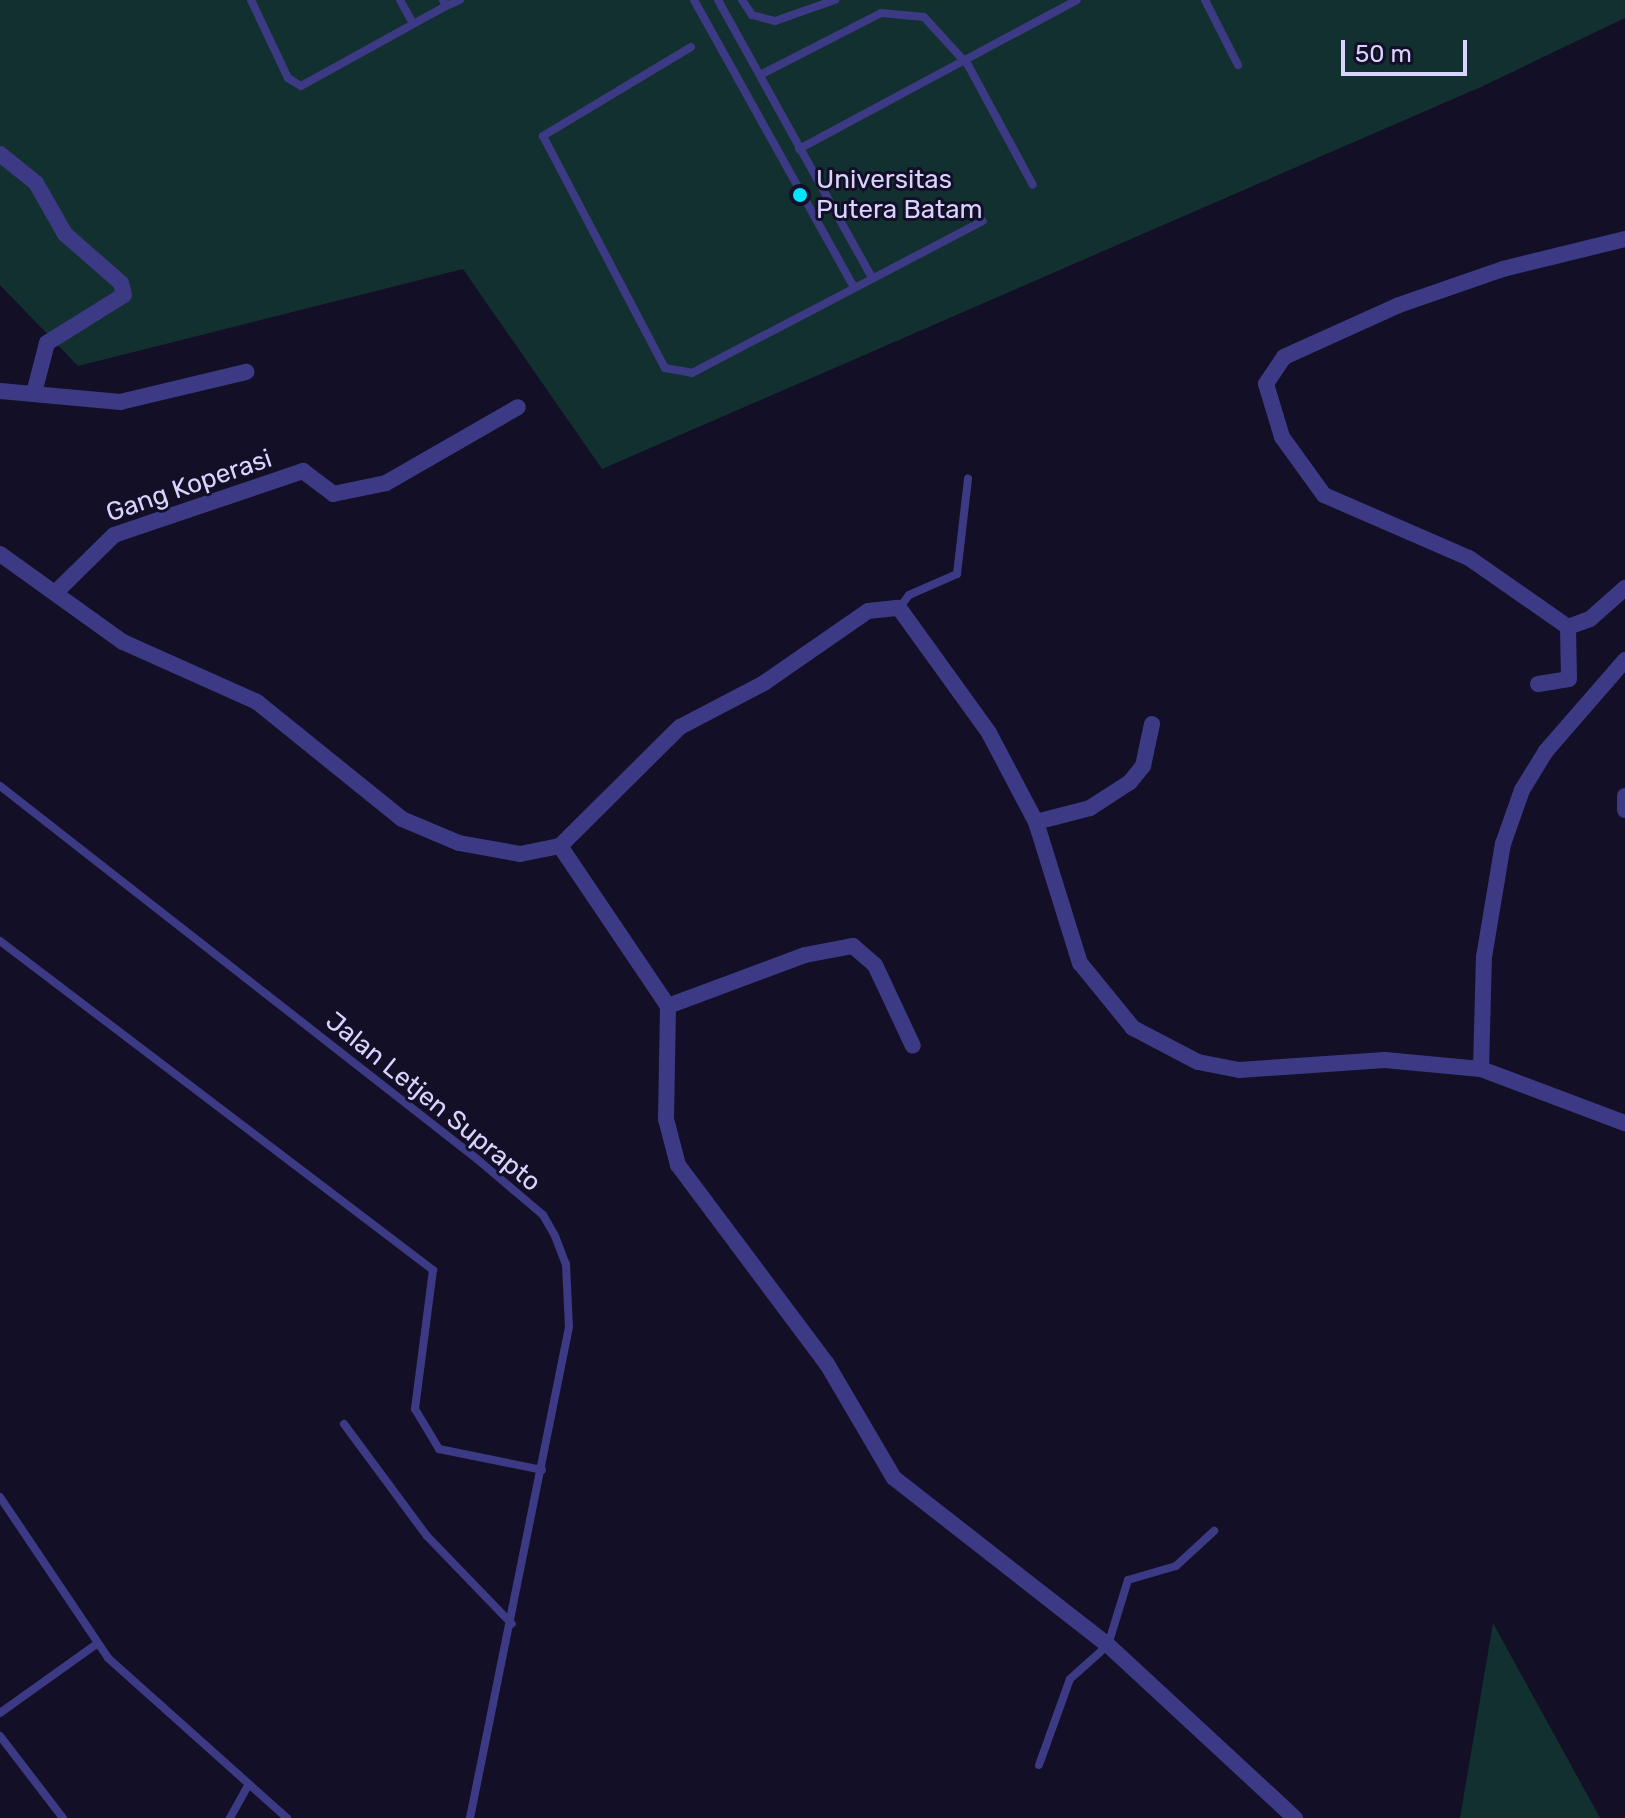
<!DOCTYPE html>
<html>
<head>
<meta charset="utf-8">
<style>
	body { margin:0 }
	#map { position:relative; width:1625px; height:1818px; overflow:hidden; background:#130f26; font-family:Rubik,sans-serif }
	div>[style] { position:absolute }
	.green>* { inset:0; background:#12302f }
	.service>* { height:8px; margin:-4px; padding:0 4px; transform-origin:4px; border-radius:4px; background:#3d3a85 }
	.minor>* { height:16px; margin:-8px; padding:0 8px; transform-origin:8px; border-radius:8px; background:#3d3a85 }
	.dots>* { width:22px; height:22px; translate:-50% -50%; box-sizing:border-box; border:4px solid #130f26; border-radius:50% }
	span { translate:-50% -50%; white-space:nowrap; text-align:center; line-height:1.15; -webkit-text-stroke:6px #130f26; paint-order:stroke }
	.poi-label { font-size:26px; color:#d9d4ff }
	.left { translate:0 -50%; text-align:left }
	.street-label { font-size:26px; color:#d9d4ff }
	.scale { position:absolute; left:1341px; top:40px; width:126px; height:36px; box-sizing:border-box; border:4px solid #d9d4ff; border-top:0; padding-left:10px; font-size:24px; line-height:28px; white-space:nowrap; color:#d9d4ff; -webkit-text-stroke:6px #130f26; paint-order:stroke }
</style>
</head>
<body>
<div id="map">
	<div class="green">
		<div style="clip-path:polygon(0 0,1625px 0,1625px 18px,1483px 86px,602px 469px,463px 269px,78px 366px,0 285px)"></div>
		<div style="clip-path:polygon(1493px 1623px,1600px 1818px,1460px 1818px)"></div>
	</div>
	<div class="service">
		<div style="left:251px;top:0;width:86px;rotate:64.6deg"></div>
		<div style="left:288px;top:78px;width:15px;rotate:32deg"></div>
		<div style="left:301px;top:86px;width:166px;rotate:-28.9deg"></div>
		<div style="left:446px;top:6px;width:7px;rotate:-117deg"></div>
		<div style="left:400px;top:0;width:25px;rotate:61deg"></div>
		<div style="left:694px;top:0;width:329px;rotate:60.9deg"></div>
		<div style="left:718px;top:0;width:318px;rotate:61deg"></div>
		<div style="left:742px;top:0;width:18px;rotate:56deg"></div>
		<div style="left:752px;top:15px;width:24px;rotate:15deg"></div>
		<div style="left:775px;top:21px;width:64px;rotate:-19.3deg"></div>
		<div style="left:1205px;top:0;width:73px;rotate:63.1deg"></div>
		<div style="left:446px;top:6px;width:15px;rotate:-23deg"></div>
		<div style="left:691px;top:47px;width:173px;rotate:149deg"></div>
		<div style="left:543px;top:136px;width:262px;rotate:62.3deg"></div>
		<div style="left:665px;top:368px;width:27px;rotate:10deg"></div>
		<div style="left:692px;top:373px;width:328px;rotate:-27.6deg"></div>
		<div style="left:760px;top:75px;width:136px;rotate:-27.1deg"></div>
		<div style="left:881px;top:13px;width:43px;rotate:5.3deg"></div>
		<div style="left:924px;top:17px;width:65px;rotate:47.5deg"></div>
		<div style="left:968px;top:65px;width:136px;rotate:61.6deg"></div>
		<div style="left:799px;top:149px;width:315px;rotate:-28.2deg"></div>
		<div style="left:899px;top:608px;width:16px;rotate:-52deg"></div>
		<div style="left:909px;top:595px;width:52px;rotate:-23.6deg"></div>
		<div style="left:957px;top:574px;width:96px;rotate:-83.4deg"></div>
		<div style="left:0;top:786px;width:606px;rotate:38.02deg"></div>
		<div style="left:477px;top:1159px;width:87px;rotate:40.3deg"></div>
		<div style="left:543px;top:1215px;width:24px;rotate:60deg"></div>
		<div style="left:555px;top:1236px;width:30px;rotate:69deg"></div>
		<div style="left:566px;top:1264px;width:63px;rotate:87.3deg"></div>
		<div style="left:569px;top:1327px;width:501px;rotate:101.4deg"></div>
		<div style="left:0;top:941px;width:544px;rotate:37.23deg"></div>
		<div style="left:433px;top:1270px;width:140px;rotate:97.4deg"></div>
		<div style="left:415px;top:1409px;width:47px;rotate:59deg"></div>
		<div style="left:439px;top:1449px;width:105px;rotate:11.5deg"></div>
		<div style="left:344px;top:1424px;width:139px;rotate:53.5deg"></div>
		<div style="left:427px;top:1536px;width:122px;rotate:46deg"></div>
		<div style="left:0;top:1497px;width:194px;rotate:56.1deg"></div>
		<div style="left:108px;top:1658px;width:240px;rotate:41.8deg"></div>
		<div style="left:0;top:1713px;width:120px;rotate:-35.5deg"></div>
		<div style="left:0;top:1736px;width:103px;rotate:52.5deg"></div>
		<div style="left:1039px;top:1765px;width:91px;rotate:-70.2deg"></div>
		<div style="left:1070px;top:1679px;width:51px;rotate:-41.8deg"></div>
		<div style="left:1108px;top:1645px;width:68px;rotate:-72.9deg"></div>
		<div style="left:1128px;top:1580px;width:50px;rotate:-16.3deg"></div>
		<div style="left:1176px;top:1566px;width:52px;rotate:-42.6deg"></div>
		<div style="left:230px;top:1818px;width:37px;rotate:-61deg"></div>
	</div>
	<div class="minor">
		<div style="left:0;top:154px;width:46px;rotate:38.9deg"></div>
		<div style="left:36px;top:183px;width:59px;rotate:60.4deg"></div>
		<div style="left:65px;top:234px;width:74px;rotate:41.2deg"></div>
		<div style="left:121px;top:283px;width:12px;rotate:76deg"></div>
		<div style="left:124px;top:295px;width:91px;rotate:148.1deg"></div>
		<div style="left:47px;top:343px;width:48px;rotate:104.6deg"></div>
		<div style="left:1625px;top:239px;width:126px;rotate:166.2deg"></div>
		<div style="left:1503px;top:269px;width:110px;rotate:160.9deg"></div>
		<div style="left:1399px;top:305px;width:126px;rotate:155.7deg"></div>
		<div style="left:1284px;top:357px;width:32px;rotate:124deg"></div>
		<div style="left:1266px;top:384px;width:55px;rotate:73.2deg"></div>
		<div style="left:1282px;top:437px;width:72px;rotate:54.1deg"></div>
		<div style="left:1324px;top:495px;width:158px;rotate:23.5deg"></div>
		<div style="left:1469px;top:558px;width:121px;rotate:34.9deg"></div>
		<div style="left:1568px;top:627px;width:23px;rotate:-20deg"></div>
		<div style="left:1590px;top:619px;width:47px;rotate:-41.5deg"></div>
		<div style="left:0;top:391px;width:121px;rotate:5.2deg"></div>
		<div style="left:120px;top:402px;width:130px;rotate:-13.4deg"></div>
		<div style="left:0;top:554px;width:151px;rotate:35.6deg"></div>
		<div style="left:123px;top:642px;width:147px;rotate:24.1deg"></div>
		<div style="left:257px;top:702px;width:186px;rotate:38.9deg"></div>
		<div style="left:402px;top:819px;width:62px;rotate:22.8deg"></div>
		<div style="left:459px;top:843px;width:62px;rotate:10.2deg"></div>
		<div style="left:520px;top:854px;width:41px;rotate:-11.3deg"></div>
		<div style="left:560px;top:846px;width:169px;rotate:-44.8deg"></div>
		<div style="left:680px;top:727px;width:95px;rotate:-27.6deg"></div>
		<div style="left:764px;top:683px;width:126px;rotate:-34.7deg"></div>
		<div style="left:868px;top:611px;width:31px;rotate:-6deg"></div>
		<div style="left:899px;top:608px;width:154px;rotate:54.2deg"></div>
		<div style="left:989px;top:733px;width:101px;rotate:62.2deg"></div>
		<div style="left:1036px;top:822px;width:148px;rotate:72.7deg"></div>
		<div style="left:1080px;top:963px;width:84px;rotate:50.8deg"></div>
		<div style="left:1133px;top:1028px;width:73px;rotate:27.6deg"></div>
		<div style="left:1198px;top:1062px;width:42px;rotate:11deg"></div>
		<div style="left:1239px;top:1070px;width:146px;rotate:-3.9deg"></div>
		<div style="left:1385px;top:1060px;width:96px;rotate:5.4deg"></div>
		<div style="left:1481px;top:1069px;width:154px;rotate:20.6deg"></div>
		<div style="left:57px;top:591px;width:80px;rotate:-44.5deg"></div>
		<div style="left:114px;top:535px;width:200px;rotate:-18.7deg"></div>
		<div style="left:303px;top:471px;width:38px;rotate:37deg"></div>
		<div style="left:333px;top:494px;width:54px;rotate:-11.7deg"></div>
		<div style="left:386px;top:483px;width:152px;rotate:-29.9deg"></div>
		<div style="left:1538px;top:684px;width:31px;rotate:-9deg"></div>
		<div style="left:1569px;top:679px;width:52px;rotate:-91.1deg"></div>
		<div style="left:1625px;top:796px;width:14px;rotate:90deg"></div>
		<div style="left:1036px;top:822px;width:56px;rotate:-14.5deg"></div>
		<div style="left:1090px;top:808px;width:48px;rotate:-33deg"></div>
		<div style="left:1130px;top:782px;width:21px;rotate:-51deg"></div>
		<div style="left:1143px;top:766px;width:43px;rotate:-77.9deg"></div>
		<div style="left:560px;top:846px;width:193px;rotate:56deg"></div>
		<div style="left:668px;top:1006px;width:113px;rotate:91deg"></div>
		<div style="left:666px;top:1119px;width:48px;rotate:75.4deg"></div>
		<div style="left:678px;top:1165px;width:249px;rotate:53.2deg"></div>
		<div style="left:827px;top:1364px;width:132px;rotate:59.6deg"></div>
		<div style="left:894px;top:1478px;width:271px;rotate:38deg"></div>
		<div style="left:1108px;top:1645px;width:255px;rotate:42.8deg"></div>
		<div style="left:668px;top:1006px;width:146px;rotate:-20.4deg"></div>
		<div style="left:805px;top:955px;width:49px;rotate:-10.6deg"></div>
		<div style="left:853px;top:946px;width:29px;rotate:41deg"></div>
		<div style="left:875px;top:965px;width:89px;rotate:64.9deg"></div>
		<div style="left:1481px;top:1069px;width:112px;rotate:-88.5deg"></div>
		<div style="left:1484px;top:957px;width:115px;rotate:-80.5deg"></div>
		<div style="left:1503px;top:844px;width:57px;rotate:-70.6deg"></div>
		<div style="left:1522px;top:790px;width:46px;rotate:-58.4deg"></div>
		<div style="left:1546px;top:751px;width:121px;rotate:-49deg"></div>
	</div>
	<div class="dots">
		<div style="left:800px;top:195px;background:#00e5ff"></div>
	</div>
	<div class="poi-label">
		<span class="left" style="left:816px;top:195px">Universitas<br>Putera Batam</span>
	</div>
	<div class="street-label">
		<span style="left:189px;top:486px;rotate:-19deg">Gang Koperasi</span>
		<span style="left:433px;top:1102px;rotate:39deg">Jalan Letjen Suprapto</span>
	</div>
	<div class="scale">50 m</div>
</div>
</body>
</html>
